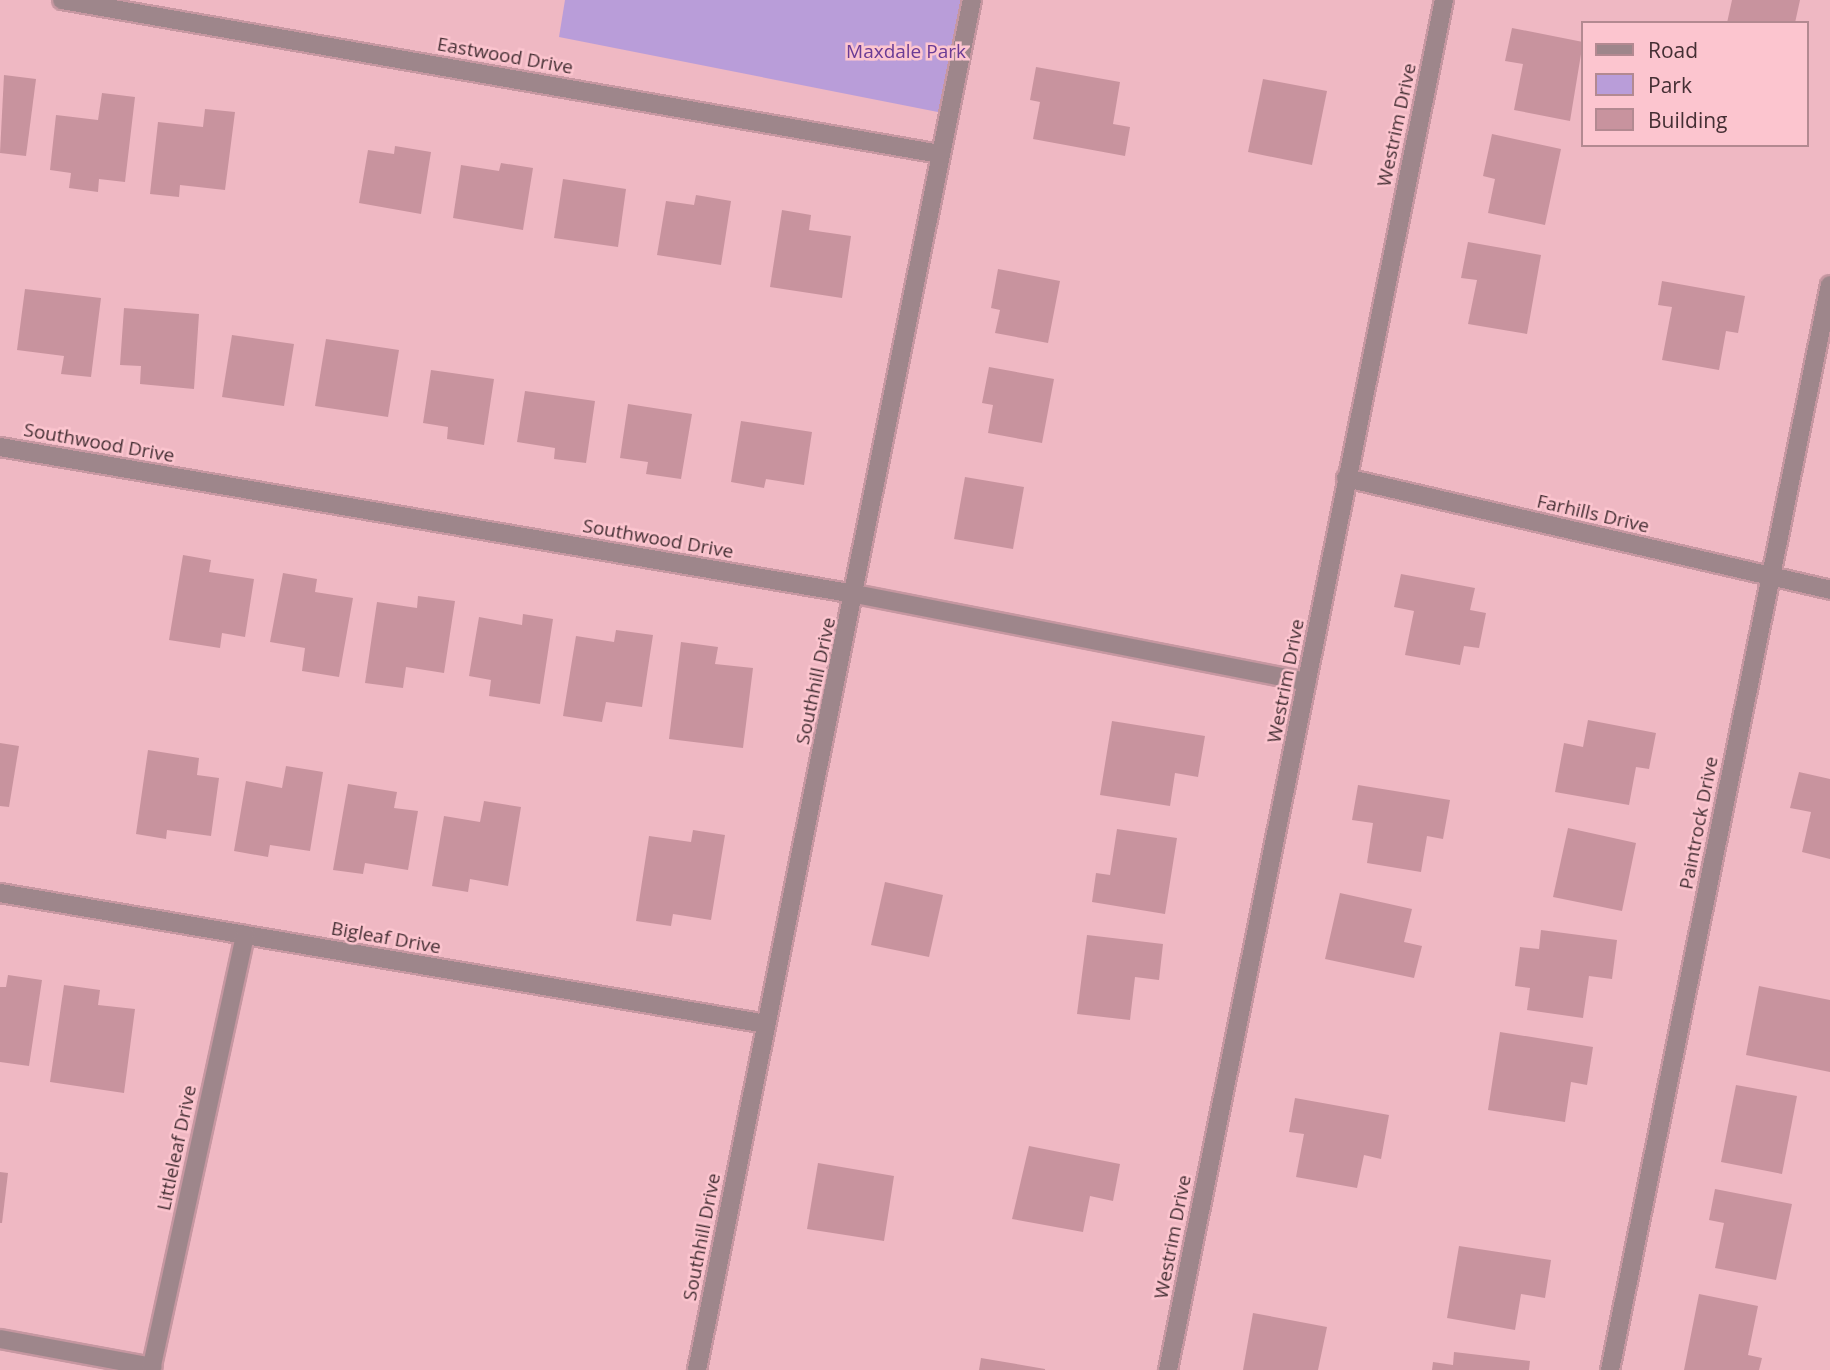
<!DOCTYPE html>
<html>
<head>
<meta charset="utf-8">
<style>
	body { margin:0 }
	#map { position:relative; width:1830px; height:1370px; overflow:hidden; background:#efb8c3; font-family:"Open Sans",sans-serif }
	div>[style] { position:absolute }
	.green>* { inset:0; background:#b99dd9 }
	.building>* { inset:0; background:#c8939e }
	.roads { filter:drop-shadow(2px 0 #c697a1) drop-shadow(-2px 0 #c697a1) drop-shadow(0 2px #c697a1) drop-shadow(0 -2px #c697a1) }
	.minor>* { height:18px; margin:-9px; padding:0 9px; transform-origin:9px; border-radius:9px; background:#9e868b }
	span { translate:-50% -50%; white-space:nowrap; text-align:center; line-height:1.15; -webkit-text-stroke:5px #fcc5cf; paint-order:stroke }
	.park-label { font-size:19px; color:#6a3b95 }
	.street-label { font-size:19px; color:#452f34 }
	.legend { position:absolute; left:1581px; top:21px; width:228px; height:126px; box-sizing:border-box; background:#fcc5cf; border:2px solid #b38991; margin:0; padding:9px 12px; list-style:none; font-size:21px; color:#452f34 }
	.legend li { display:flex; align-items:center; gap:14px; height:35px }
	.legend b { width:35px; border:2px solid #b38991 }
</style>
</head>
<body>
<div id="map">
	<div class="green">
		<div style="clip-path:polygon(565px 0,968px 0,948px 114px,559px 37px)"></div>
	</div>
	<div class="building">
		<div style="clip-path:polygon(1732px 0,1800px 0,1795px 23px,1727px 23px)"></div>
		<div style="clip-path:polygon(1512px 28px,1583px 42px,1570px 121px,1514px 110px,1523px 64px,1505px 61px)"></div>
		<div style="clip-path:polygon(1036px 67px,1120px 82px,1113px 124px,1130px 127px,1125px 156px,1033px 139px,1040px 102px,1030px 100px)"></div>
		<div style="clip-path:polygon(4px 75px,36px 79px,26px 156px,0 153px)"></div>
		<div style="clip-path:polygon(1263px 79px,1327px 91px,1312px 165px,1248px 152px)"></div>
		<div style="clip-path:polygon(102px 93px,135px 97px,125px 182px,99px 179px,98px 192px,69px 188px,71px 173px,50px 170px,56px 115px,98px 120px)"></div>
		<div style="clip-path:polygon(205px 109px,235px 112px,225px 190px,180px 185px,179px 197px,150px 194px,158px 122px,203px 127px)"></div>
		<div style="clip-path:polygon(1492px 134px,1561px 149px,1545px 225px,1488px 213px,1495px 179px,1483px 176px)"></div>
		<div style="clip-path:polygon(395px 146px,431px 152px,421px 214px,359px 203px,368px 150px,394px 154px)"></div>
		<div style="clip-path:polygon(501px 163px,533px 168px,523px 230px,453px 218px,461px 165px,499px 171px)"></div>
		<div style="clip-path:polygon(563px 179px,626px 189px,618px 247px,554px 238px)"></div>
		<div style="clip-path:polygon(696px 195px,731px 201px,721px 265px,657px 255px,666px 201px,694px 205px)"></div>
		<div style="clip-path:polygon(782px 210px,811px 215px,809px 230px,851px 236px,842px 298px,770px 287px)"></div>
		<div style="clip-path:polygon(1468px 242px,1541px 255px,1527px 334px,1468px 324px,1477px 280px,1461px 278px)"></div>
		<div style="clip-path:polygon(998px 269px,1060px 281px,1048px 343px,995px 333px,1000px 310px,991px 308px)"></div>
		<div style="clip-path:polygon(1662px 281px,1745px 296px,1738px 333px,1726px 331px,1719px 370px,1662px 360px,1672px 307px,1658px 305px)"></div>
		<div style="clip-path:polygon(25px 289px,101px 298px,91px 377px,61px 374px,64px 356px,17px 350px)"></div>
		<div style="clip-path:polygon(124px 308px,199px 314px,194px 389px,140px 384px,141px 366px,120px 365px)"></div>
		<div style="clip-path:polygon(232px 335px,294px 344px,284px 406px,222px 397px)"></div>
		<div style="clip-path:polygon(326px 339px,399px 350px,388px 417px,315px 406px)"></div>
		<div style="clip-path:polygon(989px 367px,1054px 379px,1042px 443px,988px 433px,993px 405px,982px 403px)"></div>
		<div style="clip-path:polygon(431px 370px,494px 379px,484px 445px,447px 439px,448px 427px,423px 423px)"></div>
		<div style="clip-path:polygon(525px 391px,595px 401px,586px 463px,554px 459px,555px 448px,517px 442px)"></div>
		<div style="clip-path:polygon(628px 404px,692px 414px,681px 479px,646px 474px,648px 462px,620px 458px)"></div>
		<div style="clip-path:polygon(741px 421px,812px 432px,804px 485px,766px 479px,764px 488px,731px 482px)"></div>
		<div style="clip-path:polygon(965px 477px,1024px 487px,1013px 549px,954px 539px)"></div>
		<div style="clip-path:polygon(183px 555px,211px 560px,209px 572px,254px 579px,245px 637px,222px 633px,220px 648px,169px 640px)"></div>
		<div style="clip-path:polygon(283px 573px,317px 579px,315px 592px,353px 598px,339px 677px,302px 671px,305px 648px,270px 642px)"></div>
		<div style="clip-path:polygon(1401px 574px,1475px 588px,1470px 610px,1486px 613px,1479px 648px,1464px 646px,1460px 665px,1405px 655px,1414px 611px,1394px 607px)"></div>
		<div style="clip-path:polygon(418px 596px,455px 601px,444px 673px,406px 667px,403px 688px,365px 683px,377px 602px,417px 608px)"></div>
		<div style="clip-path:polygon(523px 614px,553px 619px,540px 704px,489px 696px,491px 680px,469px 676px,479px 617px,522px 625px)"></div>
		<div style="clip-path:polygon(616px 630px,653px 635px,642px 707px,606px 702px,602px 722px,563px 716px,576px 636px,614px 642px)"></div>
		<div style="clip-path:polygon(681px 642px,718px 647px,715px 664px,753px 668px,743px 748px,669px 739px)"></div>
		<div style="clip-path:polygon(1588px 720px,1656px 733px,1649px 769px,1636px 767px,1629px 805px,1555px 792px,1564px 743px,1583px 747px)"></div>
		<div style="clip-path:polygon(1112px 721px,1205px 736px,1198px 777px,1175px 773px,1170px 806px,1100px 795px)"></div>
		<div style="clip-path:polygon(0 743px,19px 746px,9px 807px,0 806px)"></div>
		<div style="clip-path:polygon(148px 750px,199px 758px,197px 775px,219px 778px,211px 836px,167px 830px,166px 839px,136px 834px)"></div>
		<div style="clip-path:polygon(286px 766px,323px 772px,310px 851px,270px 845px,268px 857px,234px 851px,246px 781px,282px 788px)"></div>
		<div style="clip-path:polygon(1799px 772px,1830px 779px,1830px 859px,1802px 852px,1811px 812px,1790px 808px)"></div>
		<div style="clip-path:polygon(348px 784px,397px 792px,394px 808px,418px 811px,408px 870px,365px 863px,363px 874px,333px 870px)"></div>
		<div style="clip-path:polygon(1358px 785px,1450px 800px,1443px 839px,1427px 836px,1421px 872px,1367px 863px,1373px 823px,1352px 820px)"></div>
		<div style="clip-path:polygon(484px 801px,521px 807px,508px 886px,470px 879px,468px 892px,432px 886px,444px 816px,480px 822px)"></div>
		<div style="clip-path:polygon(1568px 828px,1636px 843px,1622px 911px,1553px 897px)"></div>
		<div style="clip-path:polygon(1117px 829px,1177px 838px,1165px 914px,1092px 902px,1096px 873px,1110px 875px)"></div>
		<div style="clip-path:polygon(693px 830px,725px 835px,711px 920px,673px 914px,671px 926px,636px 921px,649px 836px,691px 842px)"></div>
		<div style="clip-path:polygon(885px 882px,943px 895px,929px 957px,871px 945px)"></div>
		<div style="clip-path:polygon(1340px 893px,1412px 909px,1404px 942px,1422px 946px,1414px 978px,1325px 959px)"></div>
		<div style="clip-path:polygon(1541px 930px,1617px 940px,1612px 979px,1589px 976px,1583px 1018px,1527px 1010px,1530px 988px,1515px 986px,1520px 947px,1539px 949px)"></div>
		<div style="clip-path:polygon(1087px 935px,1163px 944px,1159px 980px,1135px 977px,1130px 1020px,1077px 1014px)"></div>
		<div style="clip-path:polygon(8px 975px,42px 980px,29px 1066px,0 1062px,0 987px,6px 987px)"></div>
		<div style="clip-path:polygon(64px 985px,100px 990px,98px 1005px,135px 1009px,124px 1093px,50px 1082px)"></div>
		<div style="clip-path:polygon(1759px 986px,1830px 1000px,1830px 1072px,1746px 1055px)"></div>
		<div style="clip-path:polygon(1500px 1032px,1593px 1047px,1587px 1085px,1571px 1082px,1565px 1122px,1488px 1110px)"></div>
		<div style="clip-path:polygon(1736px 1085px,1797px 1096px,1782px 1174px,1721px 1162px)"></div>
		<div style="clip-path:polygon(1295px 1098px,1389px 1115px,1381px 1159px,1364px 1155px,1357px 1188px,1296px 1177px,1304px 1134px,1289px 1132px)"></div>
		<div style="clip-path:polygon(1029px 1146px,1120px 1164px,1113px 1201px,1090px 1196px,1083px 1232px,1012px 1219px)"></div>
		<div style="clip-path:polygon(818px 1163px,894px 1176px,884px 1241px,807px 1229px)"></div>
		<div style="clip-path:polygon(0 1172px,8px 1173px,2px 1223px,0 1223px)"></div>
		<div style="clip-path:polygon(1715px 1189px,1792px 1204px,1776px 1280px,1715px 1268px,1724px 1223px,1709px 1220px)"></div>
		<div style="clip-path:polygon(1459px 1246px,1551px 1260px,1545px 1298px,1521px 1294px,1515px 1330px,1447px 1318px)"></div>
		<div style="clip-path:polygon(1699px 1294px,1758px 1306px,1748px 1355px,1762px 1358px,1759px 1370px,1684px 1370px)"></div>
		<div style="clip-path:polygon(1253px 1313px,1327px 1327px,1318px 1370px,1243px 1370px)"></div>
		<div style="clip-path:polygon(1454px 1352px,1530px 1361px,1529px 1370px,1432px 1370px,1433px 1362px,1453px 1365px)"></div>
		<div style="clip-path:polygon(981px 1358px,1045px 1369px,1045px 1370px,979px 1370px)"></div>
	</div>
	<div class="roads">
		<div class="minor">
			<div style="left:62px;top:0;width:891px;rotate:9.95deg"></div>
			<div style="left:0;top:447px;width:868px;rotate:9.76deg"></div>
			<div style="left:855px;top:594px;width:460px;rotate:11deg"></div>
			<div style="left:1346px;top:478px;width:497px;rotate:13deg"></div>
			<div style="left:0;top:893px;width:777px;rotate:9.7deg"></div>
			<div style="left:0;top:1339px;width:155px;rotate:10.4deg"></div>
			<div style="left:151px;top:1370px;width:445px;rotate:-77.8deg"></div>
			<div style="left:697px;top:1370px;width:1397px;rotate:-78.65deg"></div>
			<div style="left:1168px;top:1370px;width:1398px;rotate:-78.61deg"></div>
			<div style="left:1610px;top:1370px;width:1107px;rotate:-78.54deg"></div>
		</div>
	</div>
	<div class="park-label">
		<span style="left:906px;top:52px">Maxdale Park</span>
	</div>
	<div class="street-label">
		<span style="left:505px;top:56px;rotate:10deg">Eastwood Drive</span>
		<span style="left:1397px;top:125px;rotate:-78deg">Westrim Drive</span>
		<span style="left:99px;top:443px;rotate:10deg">Southwood Drive</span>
		<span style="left:1593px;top:514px;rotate:13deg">Farhills Drive</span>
		<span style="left:658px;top:539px;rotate:10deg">Southwood Drive</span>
		<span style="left:816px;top:681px;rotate:-78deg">Southhill Drive</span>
		<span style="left:1286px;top:681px;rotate:-79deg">Westrim Drive</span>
		<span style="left:1699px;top:823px;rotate:-79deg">Paintrock Drive</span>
		<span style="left:386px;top:938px;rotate:10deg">Bigleaf Drive</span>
		<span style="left:177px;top:1148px;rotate:-78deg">Littleleaf Drive</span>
		<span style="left:702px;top:1237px;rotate:-79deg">Southhill Drive</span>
		<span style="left:1173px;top:1237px;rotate:-79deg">Westrim Drive</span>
	</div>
	<ul class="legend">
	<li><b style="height:9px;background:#9e868b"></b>Road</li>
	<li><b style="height:19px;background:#b99dd9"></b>Park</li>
	<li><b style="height:19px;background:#c8939e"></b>Building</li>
	</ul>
</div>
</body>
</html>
